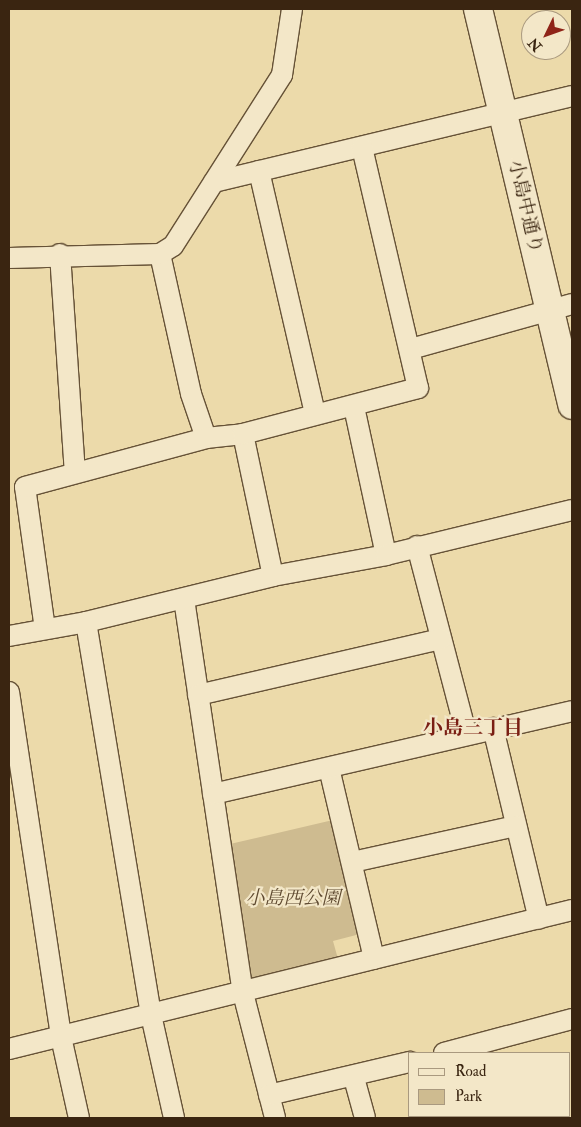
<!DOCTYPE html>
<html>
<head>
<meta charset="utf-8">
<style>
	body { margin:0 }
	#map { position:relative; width:581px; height:1127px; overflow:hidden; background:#ecdaaa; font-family:"IM FELL Double Pica","Noto Serif JP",serif }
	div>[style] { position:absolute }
	.green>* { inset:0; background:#cebb90 }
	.roads { filter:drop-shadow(1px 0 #665237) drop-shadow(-1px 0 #665237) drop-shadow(0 1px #665237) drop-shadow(0 -1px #665237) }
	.street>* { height:20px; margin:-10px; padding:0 10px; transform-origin:10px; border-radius:10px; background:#f3e7c8 }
	.secondary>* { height:28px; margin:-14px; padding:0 14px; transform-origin:14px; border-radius:14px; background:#f3e7c8 }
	span { translate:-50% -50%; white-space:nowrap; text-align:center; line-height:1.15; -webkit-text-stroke:4.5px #f3e7c8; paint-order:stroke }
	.street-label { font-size:19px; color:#3a2511 }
	.park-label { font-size:19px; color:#5f4a31; font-style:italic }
	.neighbourhood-label { font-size:20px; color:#7a1f14; font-weight:700 }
	.frame { position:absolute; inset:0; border:10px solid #3a2511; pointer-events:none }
	.legend { position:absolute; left:408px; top:1052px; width:162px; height:65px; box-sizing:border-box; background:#f3e7c8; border:1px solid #a9997f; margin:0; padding:6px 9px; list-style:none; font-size:15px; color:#3a2511 }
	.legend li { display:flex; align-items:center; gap:10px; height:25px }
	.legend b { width:25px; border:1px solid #a9997f }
	.north { position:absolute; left:521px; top:10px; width:50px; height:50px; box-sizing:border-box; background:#f3e7c8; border:1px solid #a9997f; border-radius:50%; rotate:228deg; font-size:14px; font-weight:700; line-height:20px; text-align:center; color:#3a2511 }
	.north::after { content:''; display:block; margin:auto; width:18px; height:22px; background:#8f2418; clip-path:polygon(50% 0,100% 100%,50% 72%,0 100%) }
</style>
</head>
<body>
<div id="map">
	<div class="green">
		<div style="clip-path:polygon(333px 820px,360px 934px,333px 941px,338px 959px,255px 981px,246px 974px,230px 844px)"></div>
	</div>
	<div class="roads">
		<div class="street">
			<div style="left:259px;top:171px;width:249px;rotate:77deg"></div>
			<div style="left:214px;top:182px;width:368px;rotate:-13.5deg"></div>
			<div style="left:60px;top:254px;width:219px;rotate:86.1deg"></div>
			<div style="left:160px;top:254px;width:143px;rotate:77.5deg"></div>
			<div style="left:191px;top:394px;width:46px;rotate:71.2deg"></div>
			<div style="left:9px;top:258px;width:151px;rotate:-1.5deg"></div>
			<div style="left:160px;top:254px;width:15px;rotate:-32deg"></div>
			<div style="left:173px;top:246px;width:203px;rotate:-57.5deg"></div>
			<div style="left:282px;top:75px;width:67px;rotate:-81.4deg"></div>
			<div style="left:411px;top:349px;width:167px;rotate:-15.6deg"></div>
			<div style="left:354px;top:407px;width:151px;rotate:77.8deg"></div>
			<div style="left:243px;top:434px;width:145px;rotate:78.1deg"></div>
			<div style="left:417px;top:546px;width:193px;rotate:75.3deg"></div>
			<div style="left:184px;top:599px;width:398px;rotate:81.5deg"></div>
			<div style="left:243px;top:993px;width:129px;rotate:75.6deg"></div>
			<div style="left:86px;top:622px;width:398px;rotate:80.6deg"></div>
			<div style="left:151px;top:1015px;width:106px;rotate:77.4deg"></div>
			<div style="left:45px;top:629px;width:143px;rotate:-98deg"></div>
			<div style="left:25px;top:487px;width:188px;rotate:-15.1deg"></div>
			<div style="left:206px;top:438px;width:37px;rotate:-6deg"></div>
			<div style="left:243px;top:434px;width:181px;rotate:-14.7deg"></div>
			<div style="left:418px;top:388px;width:247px;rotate:-103.1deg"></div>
			<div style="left:9px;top:636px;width:78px;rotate:-10.3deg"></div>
			<div style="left:86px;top:622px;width:193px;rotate:-13.8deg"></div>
			<div style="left:273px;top:576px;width:115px;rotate:-10.5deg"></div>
			<div style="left:386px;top:555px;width:191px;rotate:-13.6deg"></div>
			<div style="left:9px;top:692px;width:349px;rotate:81.4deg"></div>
			<div style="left:61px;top:1037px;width:83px;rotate:77.5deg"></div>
			<div style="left:198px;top:695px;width:249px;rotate:-13deg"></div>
			<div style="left:493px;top:728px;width:196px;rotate:76.5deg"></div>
			<div style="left:329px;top:768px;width:196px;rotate:76.7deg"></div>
			<div style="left:213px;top:794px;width:368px;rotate:-13deg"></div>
			<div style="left:352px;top:862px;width:168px;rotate:-12.4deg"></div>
			<div style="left:9px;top:1049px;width:580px;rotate:-13.87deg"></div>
			<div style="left:444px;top:1053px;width:132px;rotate:-14.9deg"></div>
			<div style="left:354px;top:1078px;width:41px;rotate:74.6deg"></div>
			<div style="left:269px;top:1095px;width:145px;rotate:-13.2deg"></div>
		</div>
		<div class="secondary">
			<div style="left:478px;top:9px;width:407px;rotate:76.6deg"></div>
		</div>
	</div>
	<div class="street-label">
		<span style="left:525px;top:207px;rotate:77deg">小島中通り</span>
	</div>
	<div class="park-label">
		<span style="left:293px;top:899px">小島西公園</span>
	</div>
	<div class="neighbourhood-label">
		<span style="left:473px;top:727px">小島三丁目</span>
	</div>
	<div class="frame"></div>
	<ul class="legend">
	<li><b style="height:6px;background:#f3e7c8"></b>Road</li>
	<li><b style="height:14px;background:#cebb90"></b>Park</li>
	</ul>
	<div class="north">N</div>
</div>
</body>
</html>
